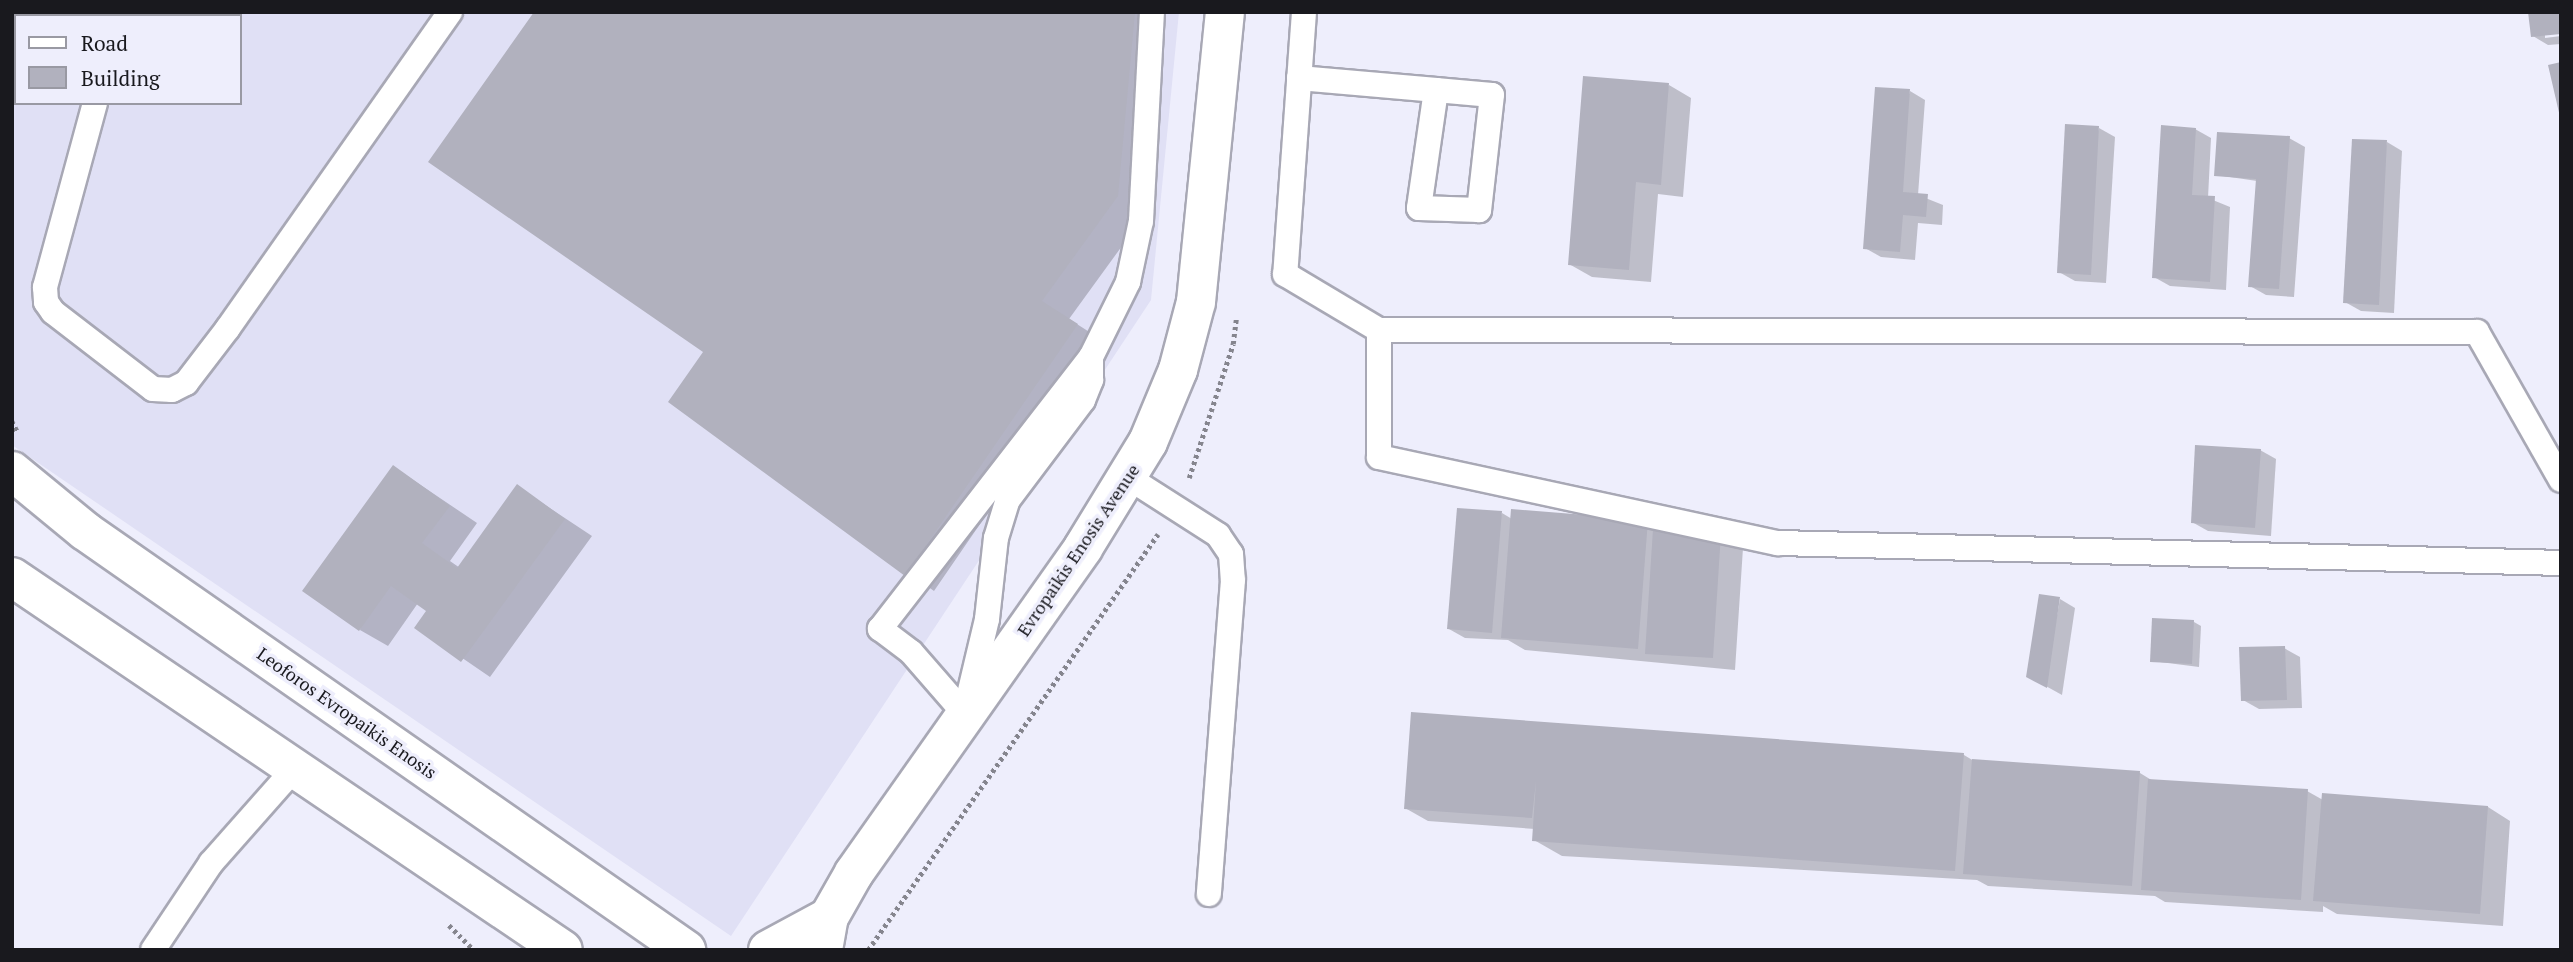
<!DOCTYPE html>
<html>
<head>
<meta charset="utf-8">
<style>
	body { margin:0 }
	#map { position:relative; width:2573px; height:962px; overflow:hidden; background:#eeeefc; font-family:"PT Serif",serif }
	div>[style] { position:absolute }
	.built>* { inset:0; background:#e0e0f5 }
	.shadow>* { inset:0; background:#0003 }
	.building>* { inset:0; background:#b1b1be }
	.path>* { height:4.5px; margin-top:-2.25px; transform-origin:0; background:repeating-linear-gradient(90deg,#85858e 0 3.5px,transparent 0 7px) }
	.roads { filter:drop-shadow(2px 0 #a8a8b5) drop-shadow(-2px 0 #a8a8b5) drop-shadow(0 2px #a8a8b5) drop-shadow(0 -2px #a8a8b5) }
	.lane>* { height:24px; margin:-12px; padding:0 12px; transform-origin:12px; border-radius:12px; background:#fff }
	.street>* { height:38px; margin:-19px; padding:0 19px; transform-origin:19px; border-radius:19px; background:#fff }
	.secondary>* { height:38px; margin:-19px; padding:0 19px; transform-origin:19px; border-radius:19px; background:#fff }
	span { translate:-50% -50%; white-space:nowrap; text-align:center; line-height:1.15; -webkit-text-stroke:7px #eeeefc; paint-order:stroke }
	.street-label { font-size:18px; color:#19191e }
	.frame { position:absolute; inset:0; border:14px solid #19191e; pointer-events:none }
	.legend { position:absolute; left:14px; top:14px; width:228px; height:91px; box-sizing:border-box; background:#eeeefc; border:2px solid #9999a3; margin:0; padding:9px 12px; list-style:none; font-size:21px; color:#19191e }
	.legend li { display:flex; align-items:center; gap:14px; height:35px }
	.legend b { width:35px; border:2px solid #9999a3 }
</style>
</head>
<body>
<div id="map">
	<div class="built">
		<div style="clip-path:polygon(evenodd,12px 12px,1179px 12px,1151px 300px,731px 936px,12px 445px,12px 12px,16px 16px,240px 16px,240px 103px,16px 103px,16px 16px)"></div>
	</div>
	<div class="shadow">
		<div style="clip-path:polygon(536px 12px,1164px 12px,1146px 213px,1069px 319px,1105px 342px,934px 591px,671px 402px,706px 351px)"></div>
		<div style="clip-path:polygon(2545px 34px,2545px 38px,2561px 36px,2561px 44px,2548px 45px,2533px 36px)"></div>
		<div style="clip-path:polygon(1669px 85px,1691px 98px,1683px 197px,1658px 194px,1651px 282px,1592px 277px,1569px 264px)"></div>
		<div style="clip-path:polygon(1910px 91px,1925px 100px,1918px 195px,1943px 205px,1942px 225px,1918px 223px,1915px 260px,1881px 257px,1865px 248px)"></div>
		<div style="clip-path:polygon(2099px 128px,2115px 137px,2106px 283px,2075px 281px,2059px 272px)"></div>
		<div style="clip-path:polygon(2195px 129px,2211px 138px,2208px 198px,2230px 207px,2226px 290px,2170px 286px,2154px 277px)"></div>
		<div style="clip-path:polygon(2289px 138px,2305px 147px,2294px 297px,2266px 295px,2250px 286px,2257px 181px,2216px 175px)"></div>
		<div style="clip-path:polygon(2387px 142px,2402px 151px,2394px 313px,2361px 311px,2345px 302px)"></div>
		<div style="clip-path:polygon(2260px 450px,2276px 459px,2271px 536px,2208px 531px,2192px 522px)"></div>
		<div style="clip-path:polygon(394px 467px,477px 523px,450px 561px,460px 568px,518px 487px,592px 536px,490px 677px,417px 627px,429px 611px,418px 603px,388px 646px,360px 630px)"></div>
		<div style="clip-path:polygon(1502px 513px,1512px 519px,1647px 521px,1720px 535px,1743px 548px,1735px 670px,1525px 650px,1508px 640px,1465px 638px,1449px 629px)"></div>
		<div style="clip-path:polygon(2060px 599px,2075px 608px,2062px 695px,2044px 685px)"></div>
		<div style="clip-path:polygon(2194px 622px,2201px 626px,2199px 667px,2152px 661px)"></div>
		<div style="clip-path:polygon(2284px 648px,2300px 657px,2302px 708px,2259px 709px,2243px 700px)"></div>
		<div style="clip-path:polygon(1412px 714px,1964px 755px,1974px 761px,2140px 773px,2153px 781px,2307px 791px,2323px 800px,2488px 807px,2510px 821px,2503px 926px,2337px 914px,2323px 906px,2323px 912px,2165px 902px,2155px 896px,1988px 886px,1977px 880px,1562px 856px,1534px 840px,1535px 829px,1428px 821px,1405px 808px)"></div>
	</div>
	<div class="building">
		<div style="clip-path:polygon(534px 12px,1135px 12px,1118px 196px,1042px 301px,1078px 324px,905px 576px,668px 402px,703px 352px,428px 162px)"></div>
		<div style="clip-path:polygon(2528px 12px,2561px 12px,2561px 34px,2531px 37px)"></div>
		<div style="clip-path:polygon(2561px 62px,2561px 117px,2560px 117px,2548px 65px)"></div>
		<div style="clip-path:polygon(1583px 76px,1669px 83px,1661px 185px,1636px 182px,1629px 270px,1568px 265px)"></div>
		<div style="clip-path:polygon(1875px 87px,1910px 89px,1903px 192px,1928px 194px,1926px 217px,1903px 215px,1900px 252px,1863px 249px)"></div>
		<div style="clip-path:polygon(2065px 124px,2099px 126px,2091px 275px,2057px 273px)"></div>
		<div style="clip-path:polygon(2161px 125px,2196px 128px,2192px 195px,2215px 196px,2210px 282px,2152px 278px)"></div>
		<div style="clip-path:polygon(2217px 132px,2290px 136px,2279px 289px,2248px 287px,2256px 179px,2214px 176px)"></div>
		<div style="clip-path:polygon(2352px 139px,2387px 140px,2379px 305px,2343px 303px)"></div>
		<div style="clip-path:polygon(2195px 445px,2261px 449px,2255px 528px,2191px 523px)"></div>
		<div style="clip-path:polygon(393px 465px,450px 506px,422px 543px,457px 568px,517px 484px,565px 519px,461px 662px,414px 628px,426px 611px,391px 586px,359px 631px,302px 591px)"></div>
		<div style="clip-path:polygon(1457px 508px,1502px 511px,1492px 633px,1447px 629px)"></div>
		<div style="clip-path:polygon(1511px 509px,1648px 520px,1638px 649px,1501px 638px)"></div>
		<div style="clip-path:polygon(1653px 529px,1721px 533px,1713px 658px,1645px 654px)"></div>
		<div style="clip-path:polygon(2039px 594px,2060px 597px,2047px 688px,2026px 677px)"></div>
		<div style="clip-path:polygon(2152px 618px,2194px 620px,2192px 664px,2150px 662px)"></div>
		<div style="clip-path:polygon(2285px 646px,2287px 700px,2241px 701px,2239px 647px)"></div>
		<div style="clip-path:polygon(1411px 712px,1964px 753px,1955px 871px,1532px 841px,1536px 781px,1532px 818px,1404px 809px)"></div>
		<div style="clip-path:polygon(1972px 759px,2140px 771px,2132px 886px,1963px 874px)"></div>
		<div style="clip-path:polygon(2148px 779px,2308px 789px,2301px 900px,2141px 890px)"></div>
		<div style="clip-path:polygon(2322px 793px,2488px 806px,2480px 914px,2313px 901px)"></div>
	</div>
	<div class="path">
		<div style="left:12px;top:421px;width:13px;rotate:63deg"></div>
		<div style="left:1189px;top:478px;width:141px;rotate:-71.8deg"></div>
		<div style="left:1233px;top:344px;width:25px;rotate:-83deg"></div>
		<div style="left:449px;top:925px;width:35px;rotate:45deg"></div>
		<div style="left:868px;top:950px;width:507px;rotate:-55.12deg"></div>
	</div>
	<div class="roads">
		<div class="lane">
			<div style="left:1304px;top:12px;width:263px;rotate:94.1deg"></div>
			<div style="left:1285px;top:274px;width:109px;rotate:30.8deg"></div>
			<div style="left:1379px;top:330px;width:1098px;rotate:0.1deg"></div>
			<div style="left:2477px;top:332px;width:170px;rotate:60.4deg"></div>
			<div style="left:119px;top:16px;width:4px;rotate:-76deg"></div>
			<div style="left:1299px;top:78px;width:138px;rotate:5deg"></div>
			<div style="left:1436px;top:90px;width:56px;rotate:5.1deg"></div>
			<div style="left:1492px;top:95px;width:116px;rotate:96.4deg"></div>
			<div style="left:1479px;top:210px;width:60px;rotate:-178.1deg"></div>
			<div style="left:1419px;top:208px;width:119px;rotate:-81.8deg"></div>
			<div style="left:95px;top:103px;width:191px;rotate:105.2deg"></div>
			<div style="left:45px;top:287px;width:15px;rotate:86deg"></div>
			<div style="left:46px;top:302px;width:12px;rotate:55deg"></div>
			<div style="left:53px;top:312px;width:126px;rotate:37.6deg"></div>
			<div style="left:153px;top:389px;width:19px;rotate:3deg"></div>
			<div style="left:172px;top:390px;width:16px;rotate:-27deg"></div>
			<div style="left:186px;top:383px;width:69px;rotate:-52.6deg"></div>
			<div style="left:228px;top:328px;width:386px;rotate:-54.9deg"></div>
			<div style="left:1379px;top:330px;width:127px;rotate:90deg"></div>
			<div style="left:1379px;top:457px;width:408px;rotate:12.2deg"></div>
			<div style="left:1778px;top:543px;width:783px;rotate:1.46deg"></div>
			<div style="left:1129px;top:478px;width:106px;rotate:32.6deg"></div>
			<div style="left:1218px;top:535px;width:23px;rotate:56deg"></div>
			<div style="left:1231px;top:554px;width:26px;rotate:86deg"></div>
			<div style="left:1233px;top:580px;width:315px;rotate:94.4deg"></div>
			<div style="left:968px;top:699px;width:82px;rotate:-76.6deg"></div>
			<div style="left:987px;top:619px;width:81px;rotate:-83.7deg"></div>
			<div style="left:996px;top:538px;width:39px;rotate:-73deg"></div>
			<div style="left:1007px;top:501px;width:126px;rotate:-53deg"></div>
			<div style="left:1083px;top:400px;width:22px;rotate:-68deg"></div>
			<div style="left:1091px;top:380px;width:23px;rotate:-90deg"></div>
			<div style="left:965px;top:714px;width:82px;rotate:-131.1deg"></div>
			<div style="left:911px;top:652px;width:39px;rotate:-143deg"></div>
			<div style="left:880px;top:629px;width:344px;rotate:-52.2deg"></div>
			<div style="left:1091px;top:357px;width:84px;rotate:-63.7deg"></div>
			<div style="left:1128px;top:282px;width:62px;rotate:-78deg"></div>
			<div style="left:1141px;top:221px;width:209px;rotate:-87deg"></div>
			<div style="left:153px;top:950px;width:105px;rotate:-56.3deg"></div>
			<div style="left:211px;top:863px;width:128px;rotate:-48.5deg"></div>
		</div>
		<div class="street">
			<div style="left:12px;top:47px;width:8px;rotate:-60deg"></div>
			<div style="left:768px;top:950px;width:69px;rotate:-28.4deg"></div>
			<div style="left:823px;top:950px;width:34px;rotate:-80deg"></div>
			<div style="left:829px;top:917px;width:51px;rotate:-60.4deg"></div>
			<div style="left:854px;top:873px;width:398px;rotate:-54.8deg"></div>
			<div style="left:1083px;top:548px;width:124px;rotate:-58.5deg"></div>
			<div style="left:1148px;top:442px;width:78px;rotate:-67.4deg"></div>
			<div style="left:1178px;top:370px;width:70px;rotate:-75.2deg"></div>
			<div style="left:1196px;top:302px;width:291px;rotate:-84.3deg"></div>
		</div>
		<div class="secondary">
			<div style="left:12px;top:471px;width:94px;rotate:39.4deg"></div>
			<div style="left:85px;top:531px;width:733px;rotate:34.88deg"></div>
			<div style="left:12px;top:577px;width:665px;rotate:34.1deg"></div>
		</div>
	</div>
	<div class="street-label">
		<span style="left:1078px;top:550px;rotate:-56deg">Evropaikis Enosis Avenue</span>
		<span style="left:347px;top:713px;rotate:35deg">Leoforos Evropaikis Enosis</span>
	</div>
	<div class="frame"></div>
	<ul class="legend">
	<li><b style="height:9px;background:#fff"></b>Road</li>
	<li><b style="height:19px;background:#b1b1be"></b>Building</li>
	</ul>
</div>
</body>
</html>
